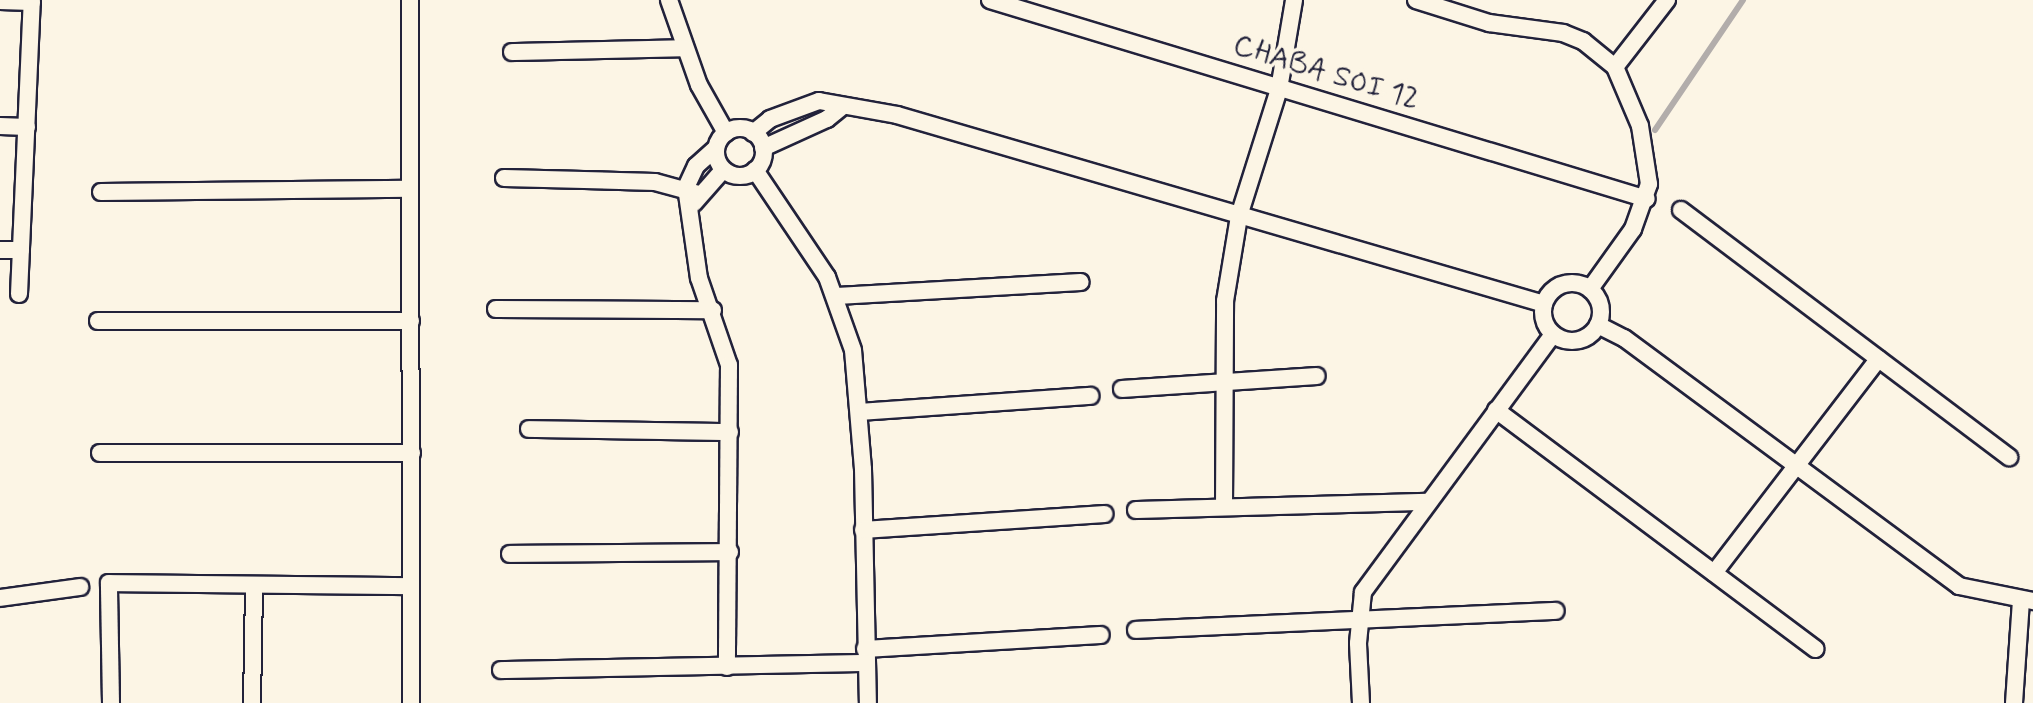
<!DOCTYPE html>
<html>
<head>
<meta charset="utf-8">
<style>
	body { margin:0 }
	#map { position:relative; width:2033px; height:703px; overflow:hidden; background:#fcf5e5; font-family:Mynerve,sans-serif }
	div>[style] { position:absolute }
	.stream>* { height:6px; margin:-3px; padding:0 3px; transform-origin:3px; border-radius:3px; background:#b2adab }
	.roads { filter:drop-shadow(2px 0 #22223b) drop-shadow(-2px 0 #22223b) drop-shadow(0 2px #22223b) drop-shadow(0 -2px #22223b) }
	.minor>* { height:16px; margin:-8px; padding:0 8px; transform-origin:8px; border-radius:8px; background:#fcf5e5 }
	.minor>.ring { margin:-8px; padding:0; box-sizing:content-box; background:none; border:16px solid #fcf5e5; border-radius:50% }
	span { translate:-50% -50%; white-space:nowrap; text-align:center; line-height:1.15; -webkit-text-stroke:7px #fcf5e5; paint-order:stroke }
	.street-label { font-size:30px; color:#22223b }
</style>
</head>
<body>
<div id="map">
	<div class="stream">
		<div style="left:1655px;top:130px;width:157px;rotate:-55.9deg"></div>
	</div>
	<div class="roads">
		<div class="minor">
			<div style="left:410px;top:0;width:703px;rotate:89.92deg"></div>
			<div style="left:669px;top:0;width:90px;rotate:70.6deg"></div>
			<div style="left:699px;top:85px;width:55px;rotate:60.6deg"></div>
			<div style="left:990px;top:0;width:686px;rotate:16.85deg"></div>
			<div style="left:1416px;top:0;width:77px;rotate:17.5deg"></div>
			<div style="left:1489px;top:23px;width:75px;rotate:7.7deg"></div>
			<div style="left:1563px;top:33px;width:22px;rotate:22deg"></div>
			<div style="left:1583px;top:41px;width:41px;rotate:39.1deg"></div>
			<div style="left:1615px;top:67px;width:64px;rotate:67deg"></div>
			<div style="left:1640px;top:126px;width:59px;rotate:81.2deg"></div>
			<div style="left:1649px;top:184px;width:48px;rotate:109.6deg"></div>
			<div style="left:1633px;top:229px;width:74px;rotate:125.6deg"></div>
			<div style="left:0;top:1px;width:32px;rotate:2deg"></div>
			<div style="left:512px;top:52px;width:173px;rotate:-1.3deg"></div>
			<div style="left:1615px;top:67px;width:85px;rotate:-52.2deg"></div>
			<div style="left:0;top:126px;width:27px;rotate:2deg"></div>
			<div class="ring" style="left:716px;top:128px;width:32px;height:32px"></div>
			<div style="left:753px;top:133px;width:22px;rotate:-39deg"></div>
			<div style="left:770px;top:119px;width:52px;rotate:-20.2deg"></div>
			<div style="left:819px;top:101px;width:79px;rotate:10.2deg"></div>
			<div style="left:897px;top:115px;width:674px;rotate:16.28deg"></div>
			<div style="left:716px;top:148px;width:27px;rotate:138deg"></div>
			<div style="left:696px;top:166px;width:23px;rotate:115deg"></div>
			<div style="left:686px;top:187px;width:92px;rotate:81.9deg"></div>
			<div style="left:699px;top:278px;width:92px;rotate:71deg"></div>
			<div style="left:729px;top:365px;width:302px;rotate:90.4deg"></div>
			<div style="left:763px;top:148px;width:70px;rotate:-24.4deg"></div>
			<div style="left:827px;top:119px;width:19px;rotate:-39deg"></div>
			<div style="left:755px;top:170px;width:129px;rotate:56.1deg"></div>
			<div style="left:827px;top:277px;width:77px;rotate:70.4deg"></div>
			<div style="left:853px;top:350px;width:119px;rotate:85.2deg"></div>
			<div style="left:863px;top:469px;width:234px;rotate:88.8deg"></div>
			<div style="left:504px;top:178px;width:151px;rotate:1.5deg"></div>
			<div style="left:655px;top:182px;width:46px;rotate:15.3deg"></div>
			<div style="left:101px;top:192px;width:309px;rotate:-0.6deg"></div>
			<div style="left:694px;top:203px;width:44px;rotate:-48.7deg"></div>
			<div style="left:1681px;top:210px;width:411px;rotate:37deg"></div>
			<div style="left:0;top:250px;width:21px"></div>
			<div class="ring" style="left:1543px;top:283px;width:42px;height:42px"></div>
			<div style="left:19px;top:294px;width:294px;rotate:-87.5deg"></div>
			<div style="left:837px;top:296px;width:244px;rotate:-3.3deg"></div>
			<div style="left:496px;top:309px;width:217px;rotate:0.3deg"></div>
			<div style="left:98px;top:321px;width:313px"></div>
			<div style="left:1598px;top:325px;width:29px;rotate:27deg"></div>
			<div style="left:1624px;top:338px;width:417px;rotate:36.5deg"></div>
			<div style="left:1959px;top:586px;width:76px;rotate:11.5deg"></div>
			<div style="left:1122px;top:389px;width:195px;rotate:-3.8deg"></div>
			<div style="left:1496px;top:410px;width:399px;rotate:36.8deg"></div>
			<div style="left:860px;top:412px;width:231px;rotate:-4deg"></div>
			<div style="left:529px;top:429px;width:201px;rotate:0.9deg"></div>
			<div style="left:100px;top:453px;width:312px"></div>
			<div style="left:1224px;top:507px;width:206px;rotate:-89.7deg"></div>
			<div style="left:1225px;top:301px;width:86px;rotate:-80.6deg"></div>
			<div style="left:1239px;top:216px;width:133px;rotate:-72.5deg"></div>
			<div style="left:1279px;top:89px;width:90px;rotate:-80.4deg"></div>
			<div style="left:1136px;top:510px;width:293px;rotate:-1.6deg"></div>
			<div style="left:863px;top:530px;width:242px;rotate:-3.8deg"></div>
			<div style="left:510px;top:554px;width:220px;rotate:-0.5deg"></div>
			<div style="left:1714px;top:573px;width:270px;rotate:-52.5deg"></div>
			<div style="left:0;top:598px;width:81px;rotate:-7.8deg"></div>
			<div style="left:1136px;top:630px;width:420px;rotate:-2.6deg"></div>
			<div style="left:865px;top:649px;width:236px;rotate:-3.4deg"></div>
			<div style="left:501px;top:670px;width:365px;rotate:-1.1deg"></div>
			<div style="left:111px;top:703px;width:120px;rotate:-91deg"></div>
			<div style="left:109px;top:583px;width:300px;rotate:0.6deg"></div>
			<div style="left:252px;top:703px;width:118px;rotate:-89deg"></div>
			<div style="left:1361px;top:703px;width:60px;rotate:-92.9deg"></div>
			<div style="left:1358px;top:643px;width:51px;rotate:-84.4deg"></div>
			<div style="left:1363px;top:592px;width:320px;rotate:-53.6deg"></div>
			<div style="left:2014px;top:703px;width:103px;rotate:-86.1deg"></div>
		</div>
	</div>
	<div class="street-label">
		<span style="left:1326px;top:73px;rotate:17deg">CHABA SOI 12</span>
	</div>
</div>
</body>
</html>
